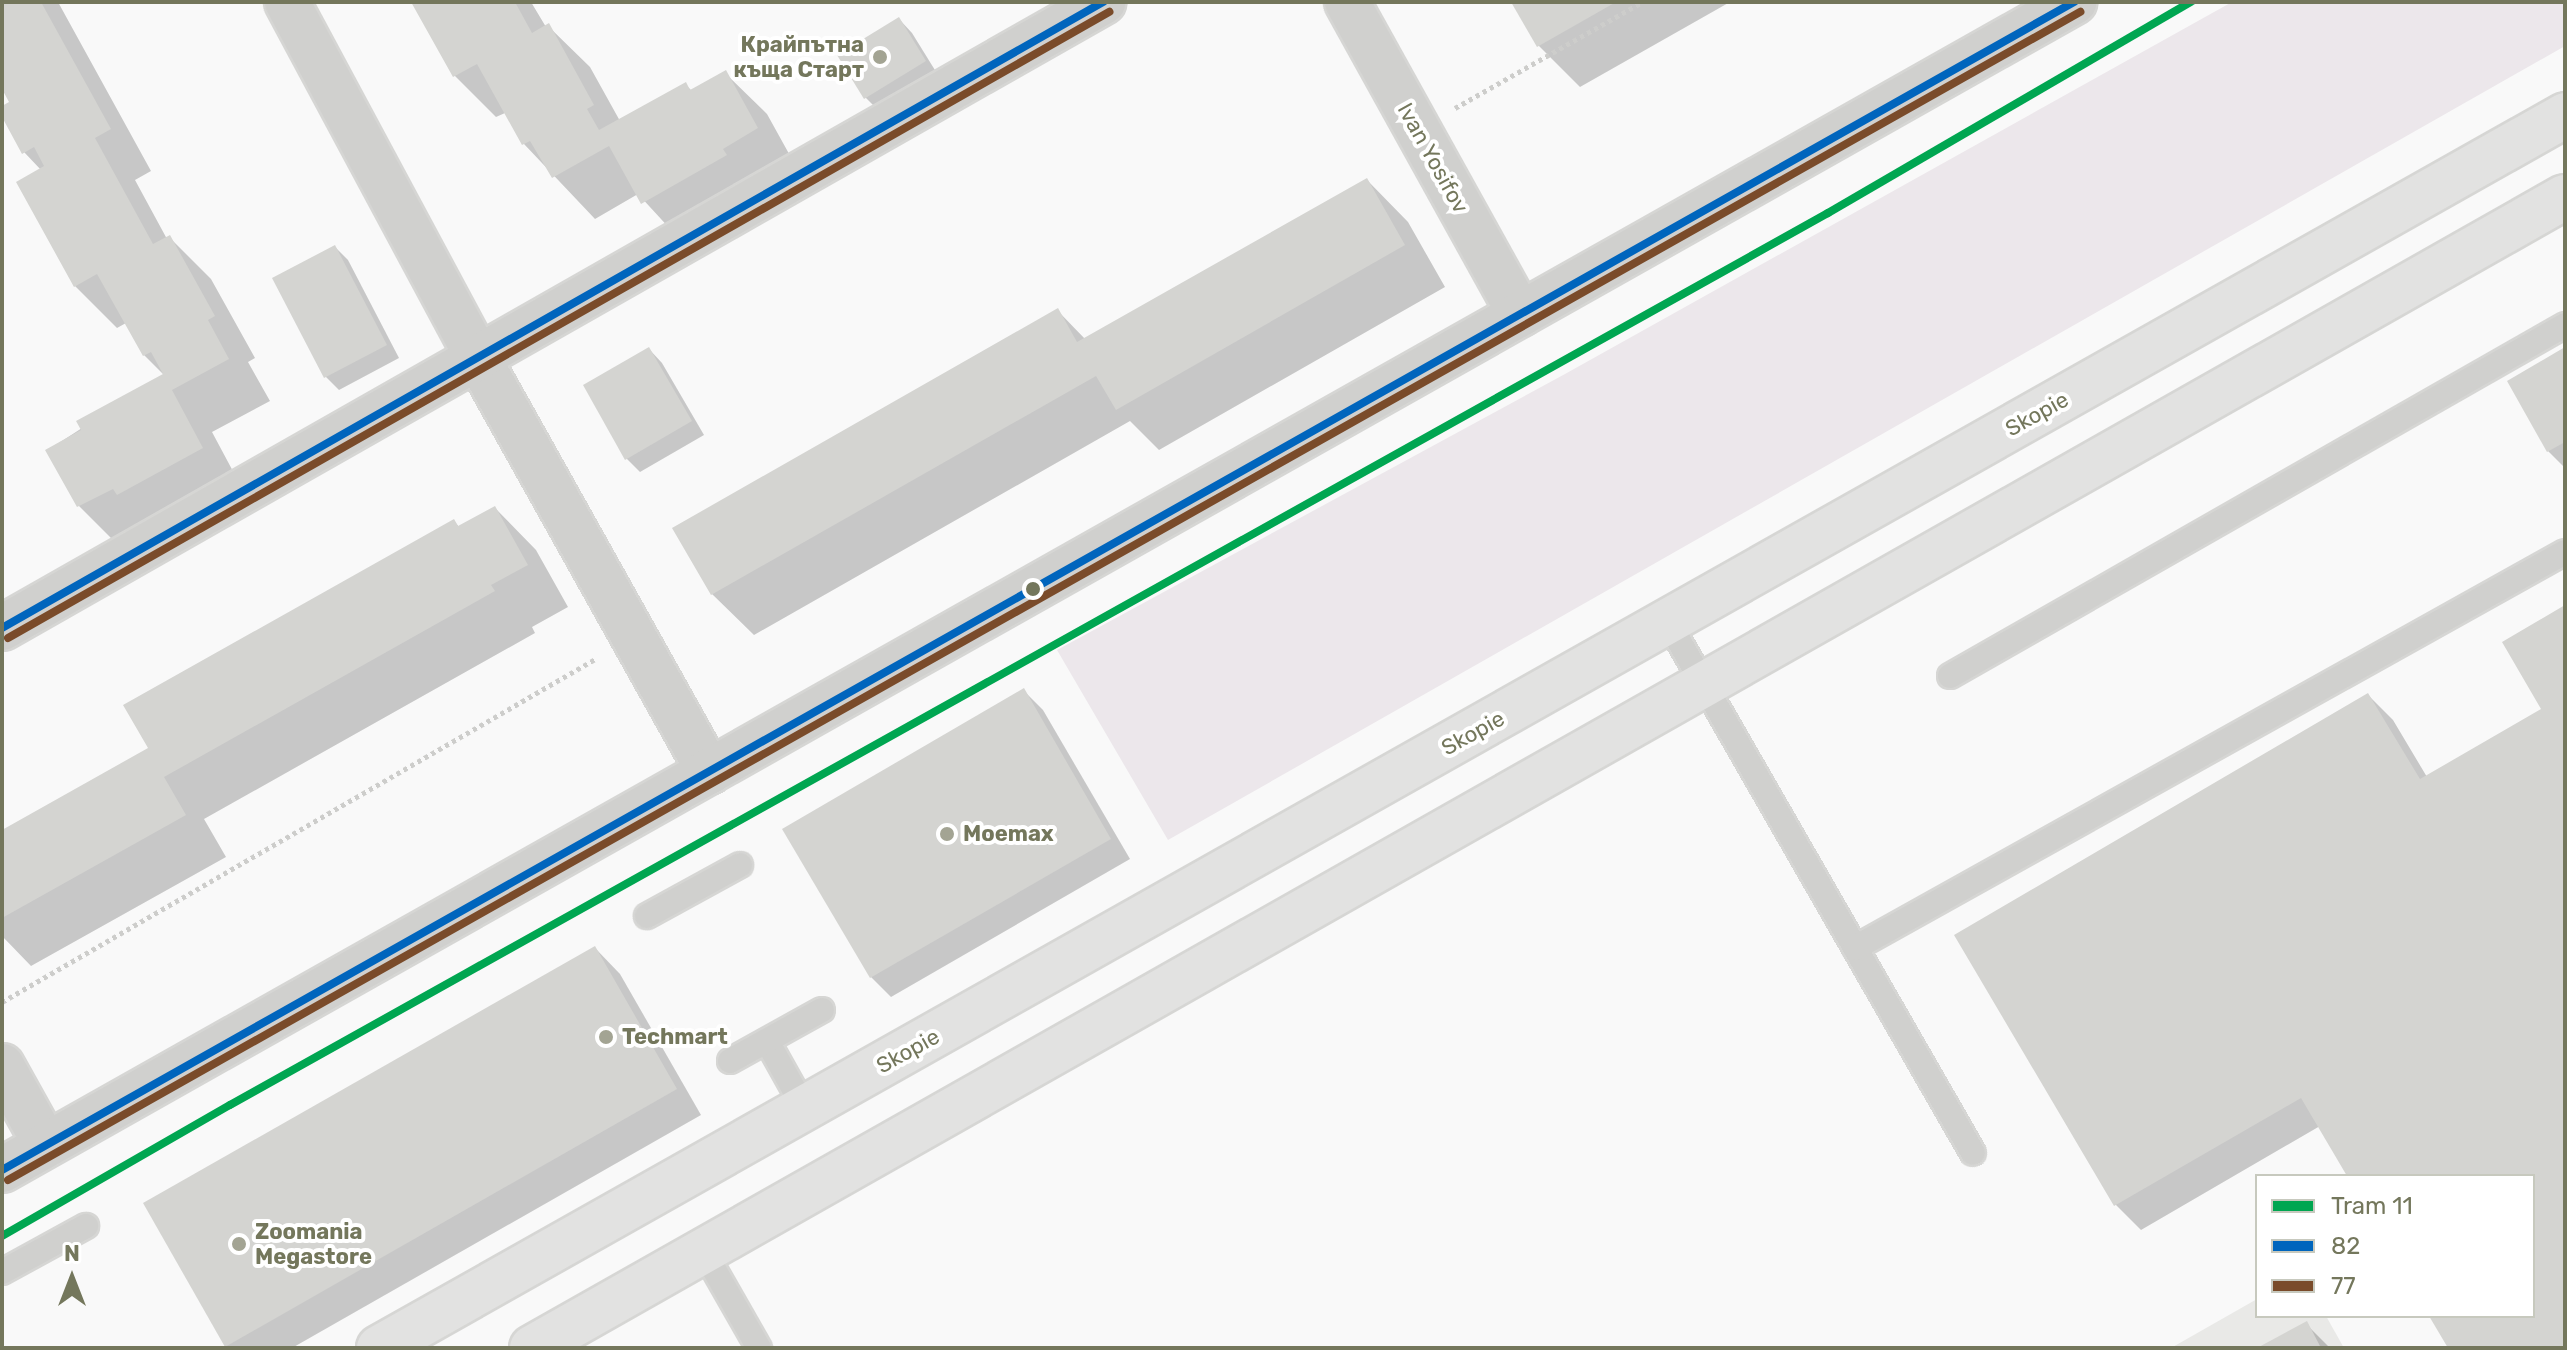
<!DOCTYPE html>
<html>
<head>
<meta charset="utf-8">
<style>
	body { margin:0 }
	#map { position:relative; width:2567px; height:1350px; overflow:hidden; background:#f9f9f9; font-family:Rubik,sans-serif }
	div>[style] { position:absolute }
	.built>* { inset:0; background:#e9e9e7 }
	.green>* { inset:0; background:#ece7eb }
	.shadow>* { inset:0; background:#0003 }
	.building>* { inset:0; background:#d4d4d1 }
	.path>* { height:5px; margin-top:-2.5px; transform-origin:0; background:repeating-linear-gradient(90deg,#cdcdcb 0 4px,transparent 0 8px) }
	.roads { filter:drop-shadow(2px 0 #d6d6d4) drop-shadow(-2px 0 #d6d6d4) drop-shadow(0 2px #d6d6d4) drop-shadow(0 -2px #d6d6d4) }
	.lane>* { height:24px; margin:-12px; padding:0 12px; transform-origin:12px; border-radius:12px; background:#d0d0ce }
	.street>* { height:44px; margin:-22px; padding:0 22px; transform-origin:22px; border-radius:22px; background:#d0d0ce }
	.primary>* { height:44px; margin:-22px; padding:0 22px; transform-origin:22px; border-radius:22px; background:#e2e2e1 }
	.bus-1>* { height:8px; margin:-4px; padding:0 4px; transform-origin:4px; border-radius:4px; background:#0065bd }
	.bus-2>* { height:8px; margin:-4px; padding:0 4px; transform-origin:4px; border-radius:4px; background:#7a4b2a }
	.tram-1>* { height:8px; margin:-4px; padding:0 4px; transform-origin:4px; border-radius:4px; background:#00a651 }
	.dots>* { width:22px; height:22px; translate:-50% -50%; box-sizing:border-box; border:4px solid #fff; border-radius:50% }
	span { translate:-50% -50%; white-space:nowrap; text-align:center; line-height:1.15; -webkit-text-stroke:8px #fff; paint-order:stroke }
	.poi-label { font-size:22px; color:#74775c; font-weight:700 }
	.right { translate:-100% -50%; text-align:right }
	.left { translate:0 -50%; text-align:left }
	.street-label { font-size:22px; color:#74775c }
	.frame { position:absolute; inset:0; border:4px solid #74775c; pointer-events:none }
	.legend { position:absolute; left:2255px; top:1174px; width:280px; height:144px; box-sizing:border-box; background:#fff; border:2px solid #c7c9be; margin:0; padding:10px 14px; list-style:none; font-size:24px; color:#74775c }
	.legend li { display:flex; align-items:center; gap:16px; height:40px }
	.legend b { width:40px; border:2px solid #c7c9be }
	.north { position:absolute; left:32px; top:1238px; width:80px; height:80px; -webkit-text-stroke:6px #fff; paint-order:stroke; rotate:0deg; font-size:22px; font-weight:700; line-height:32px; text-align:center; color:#74775c }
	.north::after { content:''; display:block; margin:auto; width:28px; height:36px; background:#74775c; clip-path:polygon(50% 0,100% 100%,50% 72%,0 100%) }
</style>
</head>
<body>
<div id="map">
	<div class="built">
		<div style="clip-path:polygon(2257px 1299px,2257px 1316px,2326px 1316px,2344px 1348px,2171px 1348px)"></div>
	</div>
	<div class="green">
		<div style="clip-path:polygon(2232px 2px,2565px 2px,2565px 46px,1168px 840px,1057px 650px,1565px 374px)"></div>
	</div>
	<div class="shadow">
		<div style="clip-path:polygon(2px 2px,58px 2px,151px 171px,135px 180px,167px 239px,169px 237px,211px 279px,255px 358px,248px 362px,270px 401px,212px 432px,243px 490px,121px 548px,79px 506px,48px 450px,164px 375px,144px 355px,126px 323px,117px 328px,75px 286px,18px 183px,41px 170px,24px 152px,2px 112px,2px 108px,12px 102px,2px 84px)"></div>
		<div style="clip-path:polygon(413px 2px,531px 2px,546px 27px,548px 26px,590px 67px,620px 121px,685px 84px,692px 91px,725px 73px,767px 114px,798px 170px,684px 244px,638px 194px,595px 219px,524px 144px,505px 113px,496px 117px,455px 76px)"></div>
		<div style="clip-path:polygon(1514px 2px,1730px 2px,1580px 87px,1538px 45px)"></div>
		<div style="clip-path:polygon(899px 19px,912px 33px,938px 75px,879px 111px,865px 97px)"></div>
		<div style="clip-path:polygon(1367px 180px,1408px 222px,1445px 287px,1159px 450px,1130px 421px,754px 635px,712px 594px,1057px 310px,1086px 340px)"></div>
		<div style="clip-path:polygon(335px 247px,348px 260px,399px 358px,339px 390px,326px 377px)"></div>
		<div style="clip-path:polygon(649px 349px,662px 363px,704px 435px,640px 472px,626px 458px)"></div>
		<div style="clip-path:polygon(2565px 350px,2565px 468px,2548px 451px)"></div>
		<div style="clip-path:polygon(495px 508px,536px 550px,568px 607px,532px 627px,535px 633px,204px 819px,226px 857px,31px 966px,2px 936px,2px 832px,151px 748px,454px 521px,460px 528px)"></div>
		<div style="clip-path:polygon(2565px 607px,2565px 1348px,2451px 1348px,2432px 1316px,2533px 1316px,2533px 1176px,2349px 1176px,2320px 1126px,2141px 1230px,2116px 1205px,1957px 936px,2368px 695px,2393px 720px,2427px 777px,2543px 709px)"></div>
		<div style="clip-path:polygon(1024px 691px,1043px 710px,1130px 859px,891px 997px,871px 977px)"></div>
		<div style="clip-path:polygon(595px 948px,620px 974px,701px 1115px,292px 1348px,229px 1348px,226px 1345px)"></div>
		<div style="clip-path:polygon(2306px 1324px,2330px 1348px,2262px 1348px)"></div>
	</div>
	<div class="building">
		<div style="clip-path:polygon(2px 2px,41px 2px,111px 129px,95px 138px,153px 244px,170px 235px,215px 316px,208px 320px,229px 359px,172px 390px,203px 448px,117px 495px,113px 489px,77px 507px,45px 450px,81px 430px,76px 421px,163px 374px,151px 352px,143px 356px,97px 274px,74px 287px,16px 182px,44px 166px,34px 147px,22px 154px,2px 117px,2px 106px,9px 102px,2px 89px)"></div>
		<div style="clip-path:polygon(411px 2px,515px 2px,532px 33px,549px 23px,594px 105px,587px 109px,599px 130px,686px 82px,690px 90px,726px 70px,758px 128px,723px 149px,727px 155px,641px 204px,609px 146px,552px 178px,530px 141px,522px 145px,477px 64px,453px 77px)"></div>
		<div style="clip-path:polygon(1511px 2px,1616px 2px,1537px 47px)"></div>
		<div style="clip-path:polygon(899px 17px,926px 61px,864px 99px,837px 55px)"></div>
		<div style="clip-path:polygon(1367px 178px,1405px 245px,1116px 410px,1096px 376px,711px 595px,672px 528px,1058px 308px,1077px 342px)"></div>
		<div style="clip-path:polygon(335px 245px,387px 345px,324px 378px,272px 278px)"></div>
		<div style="clip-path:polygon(649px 347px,692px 421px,625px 460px,583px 385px)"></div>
		<div style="clip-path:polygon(2565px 347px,2565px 442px,2547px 452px,2507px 381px)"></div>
		<div style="clip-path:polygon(495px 506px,528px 565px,491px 585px,495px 591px,164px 777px,186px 815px,2px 918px,2px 830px,148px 748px,123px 705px,454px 519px,458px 526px)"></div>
		<div style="clip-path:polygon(2565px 605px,2565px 1348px,2448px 1348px,2429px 1316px,2533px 1316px,2533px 1176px,2347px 1176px,2301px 1098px,2114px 1206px,1954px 935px,2368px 693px,2420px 779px,2541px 709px,2502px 642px)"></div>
		<div style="clip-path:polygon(1024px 688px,1111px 839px,870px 978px,782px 829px)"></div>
		<div style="clip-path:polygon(595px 946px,677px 1089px,225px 1347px,143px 1203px)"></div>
		<div style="clip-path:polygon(2307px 1321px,2321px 1348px,2257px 1348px)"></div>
	</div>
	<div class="path">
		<div style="left:1455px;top:108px;width:215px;rotate:-29.5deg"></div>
		<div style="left:2px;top:1002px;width:687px;rotate:-30.03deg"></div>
	</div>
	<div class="roads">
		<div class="lane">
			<div style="left:1668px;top:622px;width:612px;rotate:60.13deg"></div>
			<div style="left:1950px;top:676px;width:708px;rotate:-29.71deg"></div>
			<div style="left:647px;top:916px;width:106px;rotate:-28.7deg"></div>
			<div style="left:1855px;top:948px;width:813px;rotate:-29.15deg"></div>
			<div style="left:767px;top:1041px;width:78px;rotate:60.8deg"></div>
			<div style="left:730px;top:1061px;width:105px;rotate:-29deg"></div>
			<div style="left:703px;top:1250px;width:113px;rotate:60.3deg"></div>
			<div style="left:2px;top:1272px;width:96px;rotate:-28.7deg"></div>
		</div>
		<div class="street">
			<div style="left:287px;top:2px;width:404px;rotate:61.8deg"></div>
			<div style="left:478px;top:358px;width:474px;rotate:60.8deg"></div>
			<div style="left:1347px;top:2px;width:357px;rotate:61deg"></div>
			<div style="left:2px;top:628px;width:1267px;rotate:-29.62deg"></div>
			<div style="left:2px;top:1066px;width:90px;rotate:60.9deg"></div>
			<div style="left:2px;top:1170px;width:2379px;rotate:-29.41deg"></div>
		</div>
		<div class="primary">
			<div style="left:379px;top:1348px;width:2510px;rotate:-29.42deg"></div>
			<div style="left:532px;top:1348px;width:2336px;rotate:-29.52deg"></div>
		</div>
	</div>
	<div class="bus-1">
		<div style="left:2px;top:628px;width:1267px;rotate:-29.62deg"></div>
		<div style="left:2px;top:1170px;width:2379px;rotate:-29.41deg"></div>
	</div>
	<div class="bus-2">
		<div style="left:8px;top:638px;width:1267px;rotate:-29.62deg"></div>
		<div style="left:8px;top:1180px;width:2379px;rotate:-29.41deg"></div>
	</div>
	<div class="tram-1">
		<div style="left:2px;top:1236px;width:263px;rotate:-29.9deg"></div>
		<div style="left:230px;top:1105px;width:1830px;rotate:-29.17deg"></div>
		<div style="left:1828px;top:213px;width:420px;rotate:-30.2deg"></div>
	</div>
	<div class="dots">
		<div style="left:880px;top:57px;background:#a3a493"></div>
		<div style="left:1033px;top:589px;background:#74775c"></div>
		<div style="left:947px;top:834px;background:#a3a493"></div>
		<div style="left:606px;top:1037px;background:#a3a493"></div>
		<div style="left:239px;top:1244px;background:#a3a493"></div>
	</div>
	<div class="poi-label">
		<span class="right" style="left:864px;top:57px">Крайпътна<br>къща Старт</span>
		<span class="left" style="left:963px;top:834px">Moemax</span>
		<span class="left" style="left:622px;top:1037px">Techmart</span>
		<span class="left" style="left:255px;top:1244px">Zoomania<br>Megastore</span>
	</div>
	<div class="street-label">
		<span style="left:1433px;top:158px;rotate:61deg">Ivan Yosifov</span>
		<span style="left:2037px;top:414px;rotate:-29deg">Skopie</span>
		<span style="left:1473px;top:733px;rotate:-29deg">Skopie</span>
		<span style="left:908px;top:1051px;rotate:-29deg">Skopie</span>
	</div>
	<div class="frame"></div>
	<ul class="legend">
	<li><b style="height:10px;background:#00a651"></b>Tram 11</li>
	<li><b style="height:10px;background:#0065bd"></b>82</li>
	<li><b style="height:10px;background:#7a4b2a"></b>77</li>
	</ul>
	<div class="north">N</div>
</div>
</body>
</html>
